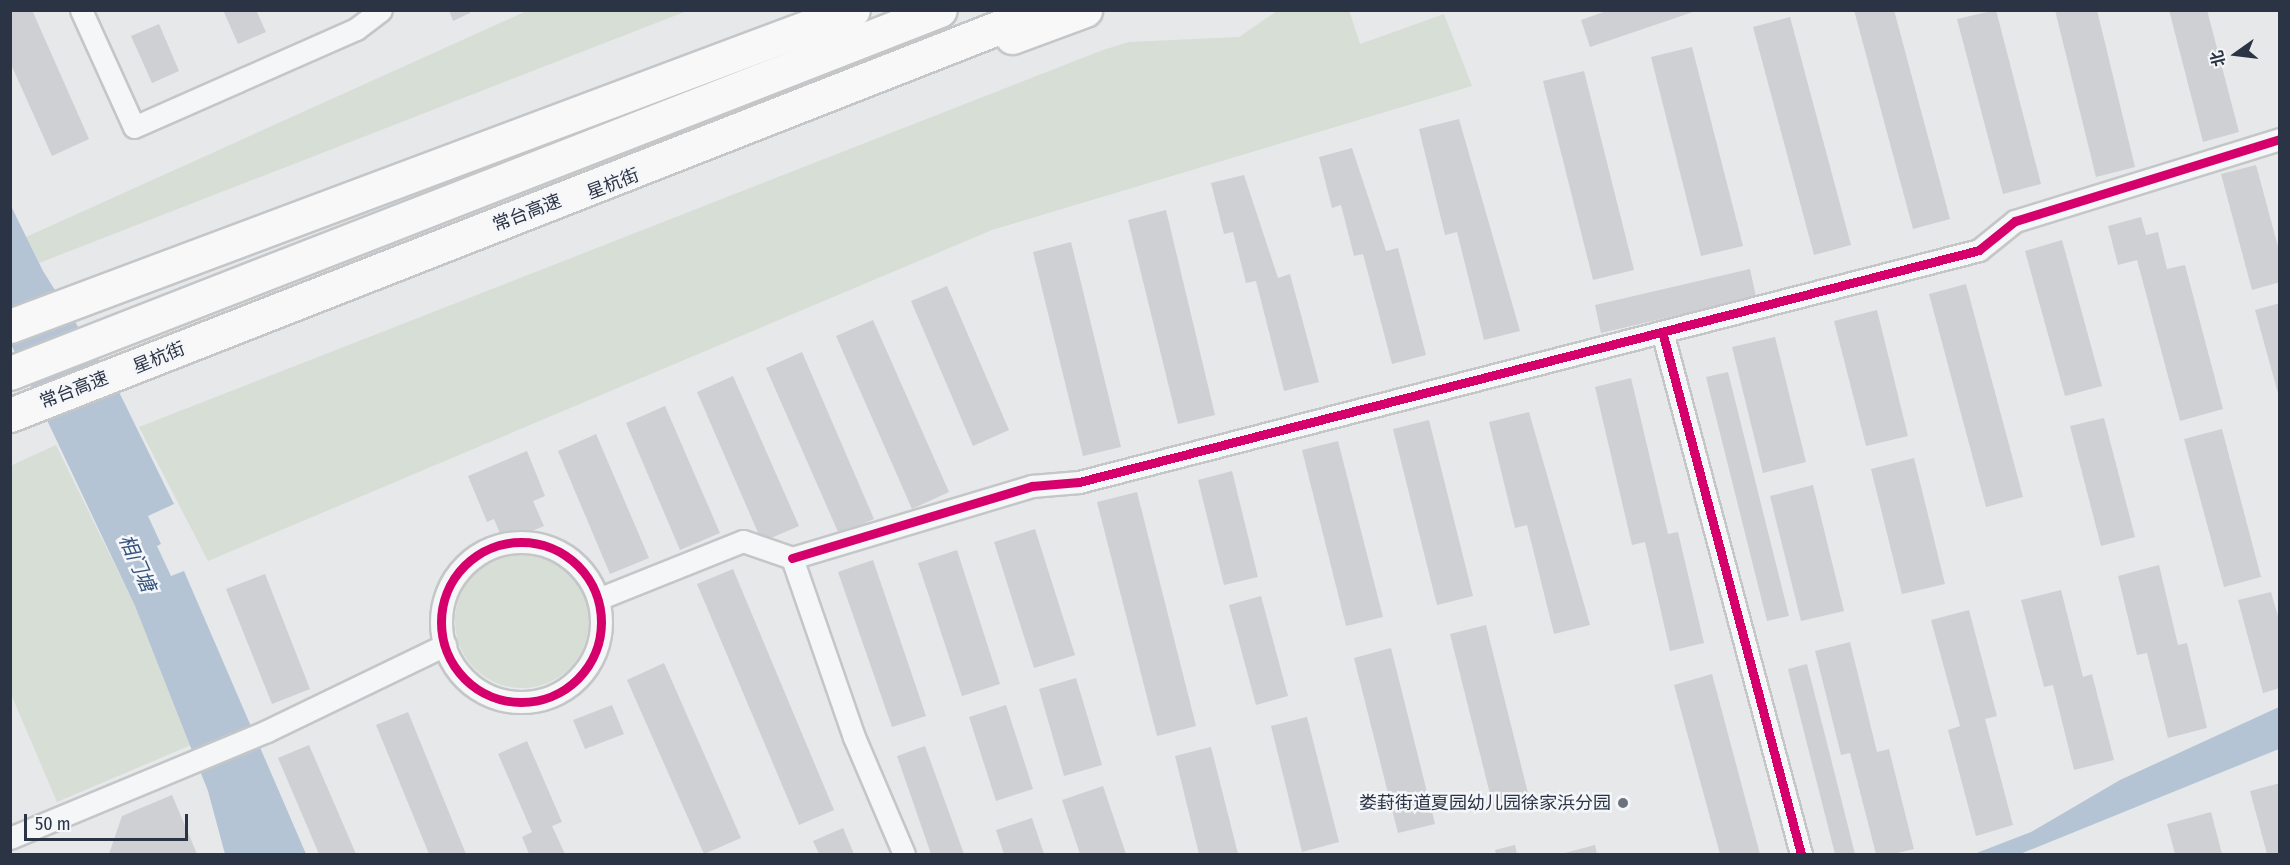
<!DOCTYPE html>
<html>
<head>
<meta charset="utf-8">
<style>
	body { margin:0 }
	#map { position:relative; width:2290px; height:865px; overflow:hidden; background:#e6e8ea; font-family:"Fira Sans Condensed","Noto Sans SC",sans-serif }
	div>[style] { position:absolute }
	.green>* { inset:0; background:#d6ded6 }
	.round { border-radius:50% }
	.water>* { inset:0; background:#b4c4d5 }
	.building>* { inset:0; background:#ced0d3 }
	.roads { filter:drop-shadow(2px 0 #c4c6c8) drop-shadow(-2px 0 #c4c6c8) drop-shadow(0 2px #c4c6c8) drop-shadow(0 -2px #c4c6c8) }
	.minor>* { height:21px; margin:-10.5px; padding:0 10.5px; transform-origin:10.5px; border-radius:10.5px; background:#f5f6f7 }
	.minor>.ring { margin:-10.5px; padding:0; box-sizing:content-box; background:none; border:21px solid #f5f6f7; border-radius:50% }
	.primary>* { height:33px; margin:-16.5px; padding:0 16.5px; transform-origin:16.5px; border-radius:16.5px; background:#f8f8f8 }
	.motorway>* { height:33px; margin:-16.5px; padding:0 16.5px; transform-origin:16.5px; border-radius:16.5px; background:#f8f8f8 }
	.cycleway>* { height:9px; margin:-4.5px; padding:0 4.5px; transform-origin:4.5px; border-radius:4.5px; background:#d6006c }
	.cycleway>.ring { margin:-4.5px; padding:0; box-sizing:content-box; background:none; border:9px solid #d6006c; border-radius:50% }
	.dots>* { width:16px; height:16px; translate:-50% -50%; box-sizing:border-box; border:3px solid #f4f6f9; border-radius:50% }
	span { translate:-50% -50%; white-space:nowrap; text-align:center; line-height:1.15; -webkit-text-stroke:5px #f4f6f9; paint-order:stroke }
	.street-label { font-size:18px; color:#2b3445 }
	.poi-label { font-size:18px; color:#2b3445 }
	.right { translate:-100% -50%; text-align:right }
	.water-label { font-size:20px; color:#34527a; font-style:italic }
	.frame { position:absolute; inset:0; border:12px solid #2b3445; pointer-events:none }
	.north { position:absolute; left:2206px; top:24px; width:60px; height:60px; -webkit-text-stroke:4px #f4f6f9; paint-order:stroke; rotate:256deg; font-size:16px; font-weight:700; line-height:24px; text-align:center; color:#2b3445 }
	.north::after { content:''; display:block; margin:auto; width:21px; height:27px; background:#2b3445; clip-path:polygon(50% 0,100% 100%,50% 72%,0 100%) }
	.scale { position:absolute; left:24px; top:814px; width:164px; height:27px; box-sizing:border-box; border:3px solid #2b3445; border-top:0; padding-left:8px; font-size:18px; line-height:21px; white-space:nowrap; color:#2b3445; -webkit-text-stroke:4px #f4f6f9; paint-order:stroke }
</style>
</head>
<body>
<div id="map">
	<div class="green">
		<div style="clip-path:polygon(529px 10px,687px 11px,39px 263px,26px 237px)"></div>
		<div style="clip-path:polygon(1349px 10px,1360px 44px,1444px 14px,1472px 86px,992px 230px,208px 561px,139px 427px,1103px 50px,1129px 42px,1239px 37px,1277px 11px)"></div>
		<div style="clip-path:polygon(56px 445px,135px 606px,191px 745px,57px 802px,11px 694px,10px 466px)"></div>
		<div class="round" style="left:455px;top:554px;width:134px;height:134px"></div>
	</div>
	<div class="water">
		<div style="clip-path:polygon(10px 204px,43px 271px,119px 392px,174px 504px,148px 516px,161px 544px,157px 546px,171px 576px,184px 571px,306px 854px,225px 854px,208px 791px,135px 606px,11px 344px)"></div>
		<div style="clip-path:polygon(2279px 707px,2279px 749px,2020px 854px,1974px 854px,2031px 832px,2120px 780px)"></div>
	</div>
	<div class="building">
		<div style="clip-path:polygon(10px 10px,32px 10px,89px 139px,52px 156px,10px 62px)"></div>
		<div style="clip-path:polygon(223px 10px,256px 10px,266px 32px,238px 44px)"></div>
		<div style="clip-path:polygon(449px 10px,469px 10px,470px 13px,453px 21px)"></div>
		<div style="clip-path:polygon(1609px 10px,1696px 10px,1696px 11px,1590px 47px,1581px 20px)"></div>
		<div style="clip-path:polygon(1854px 10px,1894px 10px,1950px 219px,1913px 229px)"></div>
		<div style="clip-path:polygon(1996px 10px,2041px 184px,2003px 194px,1957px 19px)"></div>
		<div style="clip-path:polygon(2055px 10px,2097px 10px,2135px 167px,2096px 177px)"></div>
		<div style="clip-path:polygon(2169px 10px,2207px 10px,2239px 132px,2203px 142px)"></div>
		<div style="clip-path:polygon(1790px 17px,1851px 245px,1814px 255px,1753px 27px)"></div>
		<div style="clip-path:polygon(159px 24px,179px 71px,152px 83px,131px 36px)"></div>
		<div style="clip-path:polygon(1692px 47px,1743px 246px,1701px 256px,1651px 57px)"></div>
		<div style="clip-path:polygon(1584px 71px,1634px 270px,1593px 280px,1543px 81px)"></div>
		<div style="clip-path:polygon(1459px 119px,1520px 331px,1484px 340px,1457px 232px,1445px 235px,1419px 129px)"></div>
		<div style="clip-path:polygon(1352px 148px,1386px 251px,1398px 248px,1426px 355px,1392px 364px,1363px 254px,1354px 256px,1341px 205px,1332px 208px,1319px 157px)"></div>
		<div style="clip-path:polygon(2256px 165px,2280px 254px,2280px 282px,2252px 290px,2221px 174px)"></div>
		<div style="clip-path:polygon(1244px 175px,1278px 278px,1290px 274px,1319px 382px,1284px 391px,1256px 281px,1246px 283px,1233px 232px,1224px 234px,1211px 183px)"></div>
		<div style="clip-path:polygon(1166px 210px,1215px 415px,1178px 424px,1128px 220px)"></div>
		<div style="clip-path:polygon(2141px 217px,2146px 235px,2158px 232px,2167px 269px,2185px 265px,2223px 409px,2180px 421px,2137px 260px,2118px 265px,2108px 226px)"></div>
		<div style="clip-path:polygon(2062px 240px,2102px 386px,2065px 396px,2025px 251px)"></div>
		<div style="clip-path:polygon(1071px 242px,1121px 447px,1083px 456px,1033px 252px)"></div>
		<div style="clip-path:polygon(1750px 269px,1756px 297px,1601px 333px,1595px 305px)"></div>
		<div style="clip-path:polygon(1966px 284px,2023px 497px,1986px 507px,1929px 294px)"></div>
		<div style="clip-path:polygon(947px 286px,1009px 430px,973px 446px,911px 301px)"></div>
		<div style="clip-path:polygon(2280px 303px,2280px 397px,2279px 397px,2255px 310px)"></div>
		<div style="clip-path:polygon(1877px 310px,1908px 436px,1866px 446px,1834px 321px)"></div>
		<div style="clip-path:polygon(873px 320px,949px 492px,912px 509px,836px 336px)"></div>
		<div style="clip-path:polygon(1775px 337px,1806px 462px,1763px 473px,1732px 347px)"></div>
		<div style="clip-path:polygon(802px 352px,874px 519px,839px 534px,766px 368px)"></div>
		<div style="clip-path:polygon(1728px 372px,1789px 616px,1767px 621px,1706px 377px)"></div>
		<div style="clip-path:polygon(733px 376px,799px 526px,762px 542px,697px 392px)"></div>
		<div style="clip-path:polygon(1631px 378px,1668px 534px,1678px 532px,1704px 643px,1670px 651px,1645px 542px,1632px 545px,1595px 387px)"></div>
		<div style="clip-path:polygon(665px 406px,720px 533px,680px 550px,626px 423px)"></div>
		<div style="clip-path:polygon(1529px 412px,1590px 625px,1554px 634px,1527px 525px,1515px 528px,1489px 422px)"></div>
		<div style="clip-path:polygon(2104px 418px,2135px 537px,2101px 546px,2070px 426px)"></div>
		<div style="clip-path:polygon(1429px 420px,1473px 596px,1437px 605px,1393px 429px)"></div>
		<div style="clip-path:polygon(2222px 429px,2261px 577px,2224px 587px,2184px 439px)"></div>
		<div style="clip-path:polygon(596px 434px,649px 558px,610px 574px,558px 451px)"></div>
		<div style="clip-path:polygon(1338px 441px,1383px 617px,1346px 626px,1302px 450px)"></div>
		<div style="clip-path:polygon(527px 451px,545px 496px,533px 501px,544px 526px,504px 543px,494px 519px,487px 522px,468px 476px)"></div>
		<div style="clip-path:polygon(1914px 458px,1945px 584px,1902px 594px,1871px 469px)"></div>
		<div style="clip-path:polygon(1232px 471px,1258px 577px,1224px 585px,1198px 480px)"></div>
		<div style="clip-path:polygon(1813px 485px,1844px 611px,1801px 621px,1770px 496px)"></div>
		<div style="clip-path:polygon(1137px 492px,1196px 726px,1157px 736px,1097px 502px)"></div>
		<div style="clip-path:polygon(1035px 529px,1075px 655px,1034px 668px,994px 542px)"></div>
		<div style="clip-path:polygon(957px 550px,1000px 684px,962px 696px,918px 563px)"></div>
		<div style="clip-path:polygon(873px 560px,926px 716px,892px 727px,838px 572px)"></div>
		<div style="clip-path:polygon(2159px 565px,2178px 645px,2187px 643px,2207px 728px,2168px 738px,2147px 653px,2137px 655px,2118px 576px)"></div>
		<div style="clip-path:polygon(733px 569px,834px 810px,799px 825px,697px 584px)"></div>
		<div style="clip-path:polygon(265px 574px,310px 689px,272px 704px,226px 589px)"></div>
		<div style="clip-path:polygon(2061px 590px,2083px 677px,2092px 674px,2114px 760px,2074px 770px,2053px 685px,2044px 687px,2021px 600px)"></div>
		<div style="clip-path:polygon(2271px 592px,2280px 623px,2280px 688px,2263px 693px,2238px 600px)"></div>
		<div style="clip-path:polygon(1261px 596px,1288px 696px,1256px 705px,1229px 605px)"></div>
		<div style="clip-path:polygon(1969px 610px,1997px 716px,1985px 719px,2013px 825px,1976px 836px,1948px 730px,1960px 726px,1931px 620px)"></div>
		<div style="clip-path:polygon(1486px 625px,1530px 801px,1494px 810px,1450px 634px)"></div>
		<div style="clip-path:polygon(1850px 642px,1877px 752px,1889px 749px,1914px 849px,1893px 854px,1876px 854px,1850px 753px,1841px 755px,1815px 651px)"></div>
		<div style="clip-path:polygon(1391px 648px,1435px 824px,1398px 833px,1354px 658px)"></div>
		<div style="clip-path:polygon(664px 663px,741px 838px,704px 854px,627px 680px)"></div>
		<div style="clip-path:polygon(1807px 664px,1855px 854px,1835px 854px,1788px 669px)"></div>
		<div style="clip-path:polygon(1712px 674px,1760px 854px,1720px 854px,1674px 685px)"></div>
		<div style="clip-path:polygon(1076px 678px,1102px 765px,1064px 776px,1039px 689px)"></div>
		<div style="clip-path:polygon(612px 705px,624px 734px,585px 749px,573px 720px)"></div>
		<div style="clip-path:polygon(1006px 705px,1033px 789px,996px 801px,969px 717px)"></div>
		<div style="clip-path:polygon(408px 712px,466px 854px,429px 854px,376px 725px)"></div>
		<div style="clip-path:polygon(1307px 717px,1339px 842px,1302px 852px,1271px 726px)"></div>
		<div style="clip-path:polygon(527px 741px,562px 822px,552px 826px,565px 854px,529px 854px,522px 837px,532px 832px,498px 754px)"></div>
		<div style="clip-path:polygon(309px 745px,356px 854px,319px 854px,278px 758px)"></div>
		<div style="clip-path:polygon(925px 746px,964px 854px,931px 854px,897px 756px)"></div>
		<div style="clip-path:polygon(1211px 747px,1238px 854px,1199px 854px,1175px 756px)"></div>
		<div style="clip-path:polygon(2280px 783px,2280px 854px,2267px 854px,2250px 791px)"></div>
		<div style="clip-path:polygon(1103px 786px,1126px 854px,1080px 854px,1062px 800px)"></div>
		<div style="clip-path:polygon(172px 795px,197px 854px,109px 854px,122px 816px)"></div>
		<div style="clip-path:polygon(2211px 812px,2222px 854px,2175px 854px,2167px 824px)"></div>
		<div style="clip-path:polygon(1032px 818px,1044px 854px,1004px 854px,996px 830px)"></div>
		<div style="clip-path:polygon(843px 828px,854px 854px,819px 854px,813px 841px)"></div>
		<div style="clip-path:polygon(1515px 845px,1517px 854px,1496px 854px,1495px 850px)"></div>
		<div style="clip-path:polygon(1595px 845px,1597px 854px,1561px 854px)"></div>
	</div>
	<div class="roads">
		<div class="minor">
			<div style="left:81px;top:10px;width:128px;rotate:65.6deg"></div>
			<div style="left:134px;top:127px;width:243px;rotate:-23.8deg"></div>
			<div style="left:356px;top:29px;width:31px;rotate:-37deg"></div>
			<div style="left:1663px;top:335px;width:537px;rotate:75.11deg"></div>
			<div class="ring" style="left:441px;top:542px;width:139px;height:139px"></div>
			<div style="left:792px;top:558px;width:251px;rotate:-16.7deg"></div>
			<div style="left:1032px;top:486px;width:47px;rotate:-4.9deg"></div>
			<div style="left:1079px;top:482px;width:929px;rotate:-14.45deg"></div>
			<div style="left:1979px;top:250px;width:46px;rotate:-38.9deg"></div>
			<div style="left:2015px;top:221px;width:277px;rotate:-17.2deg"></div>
			<div style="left:598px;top:599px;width:156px;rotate:-21.8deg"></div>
			<div style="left:743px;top:541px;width:52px;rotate:19.1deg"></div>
			<div style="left:792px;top:558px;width:189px;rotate:70.9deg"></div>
			<div style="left:854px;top:737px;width:127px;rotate:66.9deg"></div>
			<div style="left:10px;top:838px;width:278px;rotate:-22.6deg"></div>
			<div style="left:267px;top:731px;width:198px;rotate:-25.8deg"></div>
		</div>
		<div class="primary">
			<div style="left:1012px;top:37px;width:78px;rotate:-20.3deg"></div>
			<div style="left:10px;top:326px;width:900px;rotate:-20.55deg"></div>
		</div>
		<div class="motorway">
			<div style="left:10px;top:373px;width:998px;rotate:-21.32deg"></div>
			<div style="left:10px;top:415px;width:1110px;rotate:-21.41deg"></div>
		</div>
	</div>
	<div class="cycleway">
		<div style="left:1663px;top:335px;width:537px;rotate:75.11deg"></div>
		<div class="ring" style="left:441px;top:542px;width:151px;height:151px"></div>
		<div style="left:792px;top:558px;width:251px;rotate:-16.7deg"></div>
		<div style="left:1032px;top:486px;width:47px;rotate:-4.9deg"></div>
		<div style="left:1079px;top:482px;width:929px;rotate:-14.45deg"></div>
		<div style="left:1979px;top:250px;width:46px;rotate:-38.9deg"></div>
		<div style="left:2015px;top:221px;width:277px;rotate:-17.2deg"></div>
	</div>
	<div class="dots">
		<div style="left:1623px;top:803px;background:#6c737f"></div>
	</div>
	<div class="street-label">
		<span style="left:613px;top:184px;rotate:-21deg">星杭街</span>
		<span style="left:527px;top:213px;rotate:-21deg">常台高速</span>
		<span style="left:159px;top:358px;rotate:-22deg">星杭街</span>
		<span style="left:74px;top:390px;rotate:-21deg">常台高速</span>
	</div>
	<div class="poi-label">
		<span class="right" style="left:1611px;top:803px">娄葑街道夏园幼儿园徐家浜分园</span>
	</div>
	<div class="water-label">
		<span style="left:137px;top:563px;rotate:66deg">相门塘</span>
	</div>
	<div class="frame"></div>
	<div class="north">北</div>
	<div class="scale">50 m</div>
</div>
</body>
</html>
